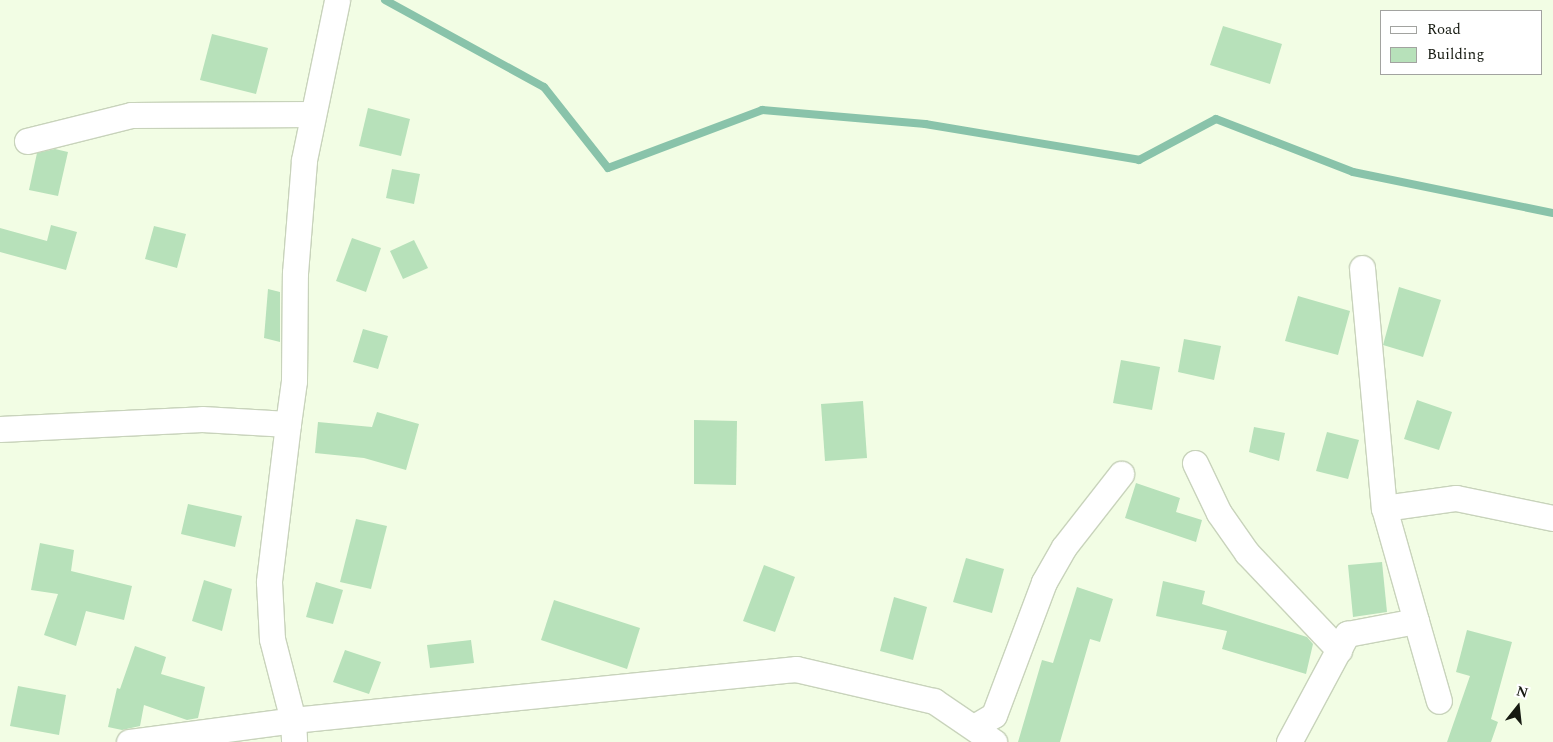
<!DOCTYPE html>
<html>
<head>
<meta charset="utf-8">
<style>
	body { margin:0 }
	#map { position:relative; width:1553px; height:742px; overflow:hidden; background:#f2fde4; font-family:Spectral,serif }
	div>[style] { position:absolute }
	.stream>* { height:8px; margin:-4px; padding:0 4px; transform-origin:4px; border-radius:4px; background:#89c3aa }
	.building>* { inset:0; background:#b7e1ba }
	.roads { filter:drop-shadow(1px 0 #c8d3bb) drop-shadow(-1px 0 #c8d3bb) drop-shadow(0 1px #c8d3bb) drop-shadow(0 -1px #c8d3bb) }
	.minor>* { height:25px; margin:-12.5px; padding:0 12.5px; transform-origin:12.5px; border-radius:12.5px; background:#fff }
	span { translate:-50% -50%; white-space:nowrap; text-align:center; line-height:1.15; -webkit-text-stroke:5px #fff; paint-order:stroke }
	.legend { position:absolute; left:1380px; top:10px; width:162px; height:65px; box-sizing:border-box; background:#fff; border:1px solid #a2a3a0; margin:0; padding:6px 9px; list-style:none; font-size:15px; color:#161a11 }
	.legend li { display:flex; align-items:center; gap:10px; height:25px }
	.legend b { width:25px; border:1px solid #a2a3a0 }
	.north { position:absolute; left:1493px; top:682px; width:50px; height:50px; -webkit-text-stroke:4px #fff; paint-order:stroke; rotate:16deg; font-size:14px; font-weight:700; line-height:20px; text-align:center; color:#161a11 }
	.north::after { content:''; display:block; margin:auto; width:18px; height:22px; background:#161a11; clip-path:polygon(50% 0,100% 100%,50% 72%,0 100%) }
</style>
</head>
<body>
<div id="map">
	<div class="stream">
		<div style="left:385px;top:0;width:181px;rotate:28.7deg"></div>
		<div style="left:544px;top:87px;width:103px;rotate:51.7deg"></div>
		<div style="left:608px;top:168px;width:165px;rotate:-20.6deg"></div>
		<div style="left:762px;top:110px;width:164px;rotate:4.9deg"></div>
		<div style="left:925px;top:124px;width:217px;rotate:9.5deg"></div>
		<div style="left:1139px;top:160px;width:87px;rotate:-28deg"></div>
		<div style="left:1216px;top:119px;width:147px;rotate:21.1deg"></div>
		<div style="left:1353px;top:172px;width:204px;rotate:11.6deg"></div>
	</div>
	<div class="building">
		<div style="clip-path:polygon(1223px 26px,1282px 44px,1270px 84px,1210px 65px)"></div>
		<div style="clip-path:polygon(212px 34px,268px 48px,256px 94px,200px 80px)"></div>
		<div style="clip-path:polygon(368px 108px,410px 119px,401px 156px,359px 146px)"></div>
		<div style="clip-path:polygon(55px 149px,68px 152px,58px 196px,29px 190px,37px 153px)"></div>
		<div style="clip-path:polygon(392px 169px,420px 174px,414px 204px,386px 198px)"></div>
		<div style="clip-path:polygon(51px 225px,77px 232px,66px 270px,0 252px,0 228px,47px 241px)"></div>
		<div style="clip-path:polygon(154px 226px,186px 234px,177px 268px,145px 259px)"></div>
		<div style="clip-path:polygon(352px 238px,381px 248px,366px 292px,336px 281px)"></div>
		<div style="clip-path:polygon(414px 240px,428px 268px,403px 279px,390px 251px)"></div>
		<div style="clip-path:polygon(1399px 287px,1441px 300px,1423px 357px,1383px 345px)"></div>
		<div style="clip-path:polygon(268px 289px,280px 292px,280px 342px,264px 338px)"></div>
		<div style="clip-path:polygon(1298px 296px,1350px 311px,1338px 355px,1285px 341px)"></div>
		<div style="clip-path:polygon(363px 329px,388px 336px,378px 369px,353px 362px)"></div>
		<div style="clip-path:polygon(1184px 339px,1221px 346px,1214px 380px,1178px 372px)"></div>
		<div style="clip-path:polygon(1121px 360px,1160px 367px,1152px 410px,1113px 403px)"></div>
		<div style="clip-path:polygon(1417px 400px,1452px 412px,1439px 450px,1404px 439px)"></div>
		<div style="clip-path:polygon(863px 401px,867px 458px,825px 461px,821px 404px)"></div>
		<div style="clip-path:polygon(377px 412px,419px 424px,406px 470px,364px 458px,315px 453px,318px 422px,372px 427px)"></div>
		<div style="clip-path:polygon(694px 420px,737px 421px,736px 485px,694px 484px)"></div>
		<div style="clip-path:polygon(1254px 427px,1285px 433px,1279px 461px,1249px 452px)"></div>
		<div style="clip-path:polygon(1327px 432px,1359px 440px,1348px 479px,1316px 471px)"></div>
		<div style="clip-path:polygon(1136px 483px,1180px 498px,1176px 512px,1202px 520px,1196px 542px,1125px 518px)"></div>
		<div style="clip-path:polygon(188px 504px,242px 516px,235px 547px,181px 534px)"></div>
		<div style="clip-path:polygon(356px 519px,387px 526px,371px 589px,340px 582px)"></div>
		<div style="clip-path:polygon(40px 543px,74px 550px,71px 571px,132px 586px,124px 620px,86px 611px,76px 646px,44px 635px,58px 594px,31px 590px)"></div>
		<div style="clip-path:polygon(966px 558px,1004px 569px,992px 613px,953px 602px)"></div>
		<div style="clip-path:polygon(1382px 562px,1387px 612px,1353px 617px,1348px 565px)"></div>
		<div style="clip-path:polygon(764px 565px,795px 577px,775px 632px,743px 621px)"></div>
		<div style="clip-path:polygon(204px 580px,232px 589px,222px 631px,192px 621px)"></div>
		<div style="clip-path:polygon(1163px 581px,1205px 591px,1202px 604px,1307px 637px,1313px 644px,1306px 674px,1222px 649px,1227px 631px,1156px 616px)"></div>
		<div style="clip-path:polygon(316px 582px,343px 590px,333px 624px,306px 617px)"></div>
		<div style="clip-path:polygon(1077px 587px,1113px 599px,1100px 642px,1090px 639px,1060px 742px,1018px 742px,1042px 660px,1053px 663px)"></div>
		<div style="clip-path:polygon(894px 597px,927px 607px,913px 660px,880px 651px)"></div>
		<div style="clip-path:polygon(554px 600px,640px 628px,627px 669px,541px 640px)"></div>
		<div style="clip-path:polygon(1467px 630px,1512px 642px,1491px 719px,1498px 722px,1491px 742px,1447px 742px,1470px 676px,1456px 672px)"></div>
		<div style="clip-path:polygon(471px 640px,474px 663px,430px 668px,427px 645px)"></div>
		<div style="clip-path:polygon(135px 646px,166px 657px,161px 674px,205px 687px,198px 718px,187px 720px,144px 705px,140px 726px,122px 730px,108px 727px,117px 688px,120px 689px)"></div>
		<div style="clip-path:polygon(345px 650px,381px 662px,369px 694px,333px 682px)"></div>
		<div style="clip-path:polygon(18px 686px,66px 695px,59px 735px,10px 726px)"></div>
	</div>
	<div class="roads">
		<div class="minor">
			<div style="left:27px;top:141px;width:107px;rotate:-14deg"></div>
			<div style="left:131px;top:115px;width:182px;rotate:-0.3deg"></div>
			<div style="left:1362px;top:268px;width:241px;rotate:84.8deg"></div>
			<div style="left:288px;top:424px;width:43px;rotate:-82.1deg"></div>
			<div style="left:294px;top:381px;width:108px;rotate:-89.5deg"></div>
			<div style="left:295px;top:273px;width:113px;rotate:-85.4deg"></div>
			<div style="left:304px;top:160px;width:163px;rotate:-78.3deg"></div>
			<div style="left:0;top:429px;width:202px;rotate:-2.8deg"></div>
			<div style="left:202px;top:419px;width:86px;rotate:3.3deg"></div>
			<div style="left:288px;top:424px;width:159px;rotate:96.9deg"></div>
			<div style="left:269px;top:582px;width:57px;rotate:87deg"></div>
			<div style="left:272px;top:639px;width:84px;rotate:75.5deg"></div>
			<div style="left:293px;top:720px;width:22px;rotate:87deg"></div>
			<div style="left:1195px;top:463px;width:55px;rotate:64.4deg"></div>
			<div style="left:1219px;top:513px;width:49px;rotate:55deg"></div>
			<div style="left:1247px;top:553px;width:134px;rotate:46.5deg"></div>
			<div style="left:1416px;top:621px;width:83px;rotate:74deg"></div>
			<div style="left:974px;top:727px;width:23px;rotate:-31deg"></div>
			<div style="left:994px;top:715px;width:142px;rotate:-69.4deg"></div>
			<div style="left:1044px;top:582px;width:40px;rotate:-60.3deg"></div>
			<div style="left:1064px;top:547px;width:93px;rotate:-52deg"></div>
			<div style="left:129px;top:742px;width:165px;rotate:-7.6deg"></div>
			<div style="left:293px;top:720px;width:506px;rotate:-5.79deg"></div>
			<div style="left:796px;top:669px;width:142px;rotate:13.1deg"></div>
			<div style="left:934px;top:701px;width:73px;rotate:34.3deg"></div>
			<div style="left:1289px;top:742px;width:123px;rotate:-61.8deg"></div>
			<div style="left:1347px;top:634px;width:70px;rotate:-10.7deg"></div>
			<div style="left:1416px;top:621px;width:117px;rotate:-105.8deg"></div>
			<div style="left:1384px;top:508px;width:73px;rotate:-7.9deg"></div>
			<div style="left:1456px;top:498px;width:99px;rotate:11.7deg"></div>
		</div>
	</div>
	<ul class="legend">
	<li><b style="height:6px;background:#fff"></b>Road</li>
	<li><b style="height:14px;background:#b7e1ba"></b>Building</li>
	</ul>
	<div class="north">N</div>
</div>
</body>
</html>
